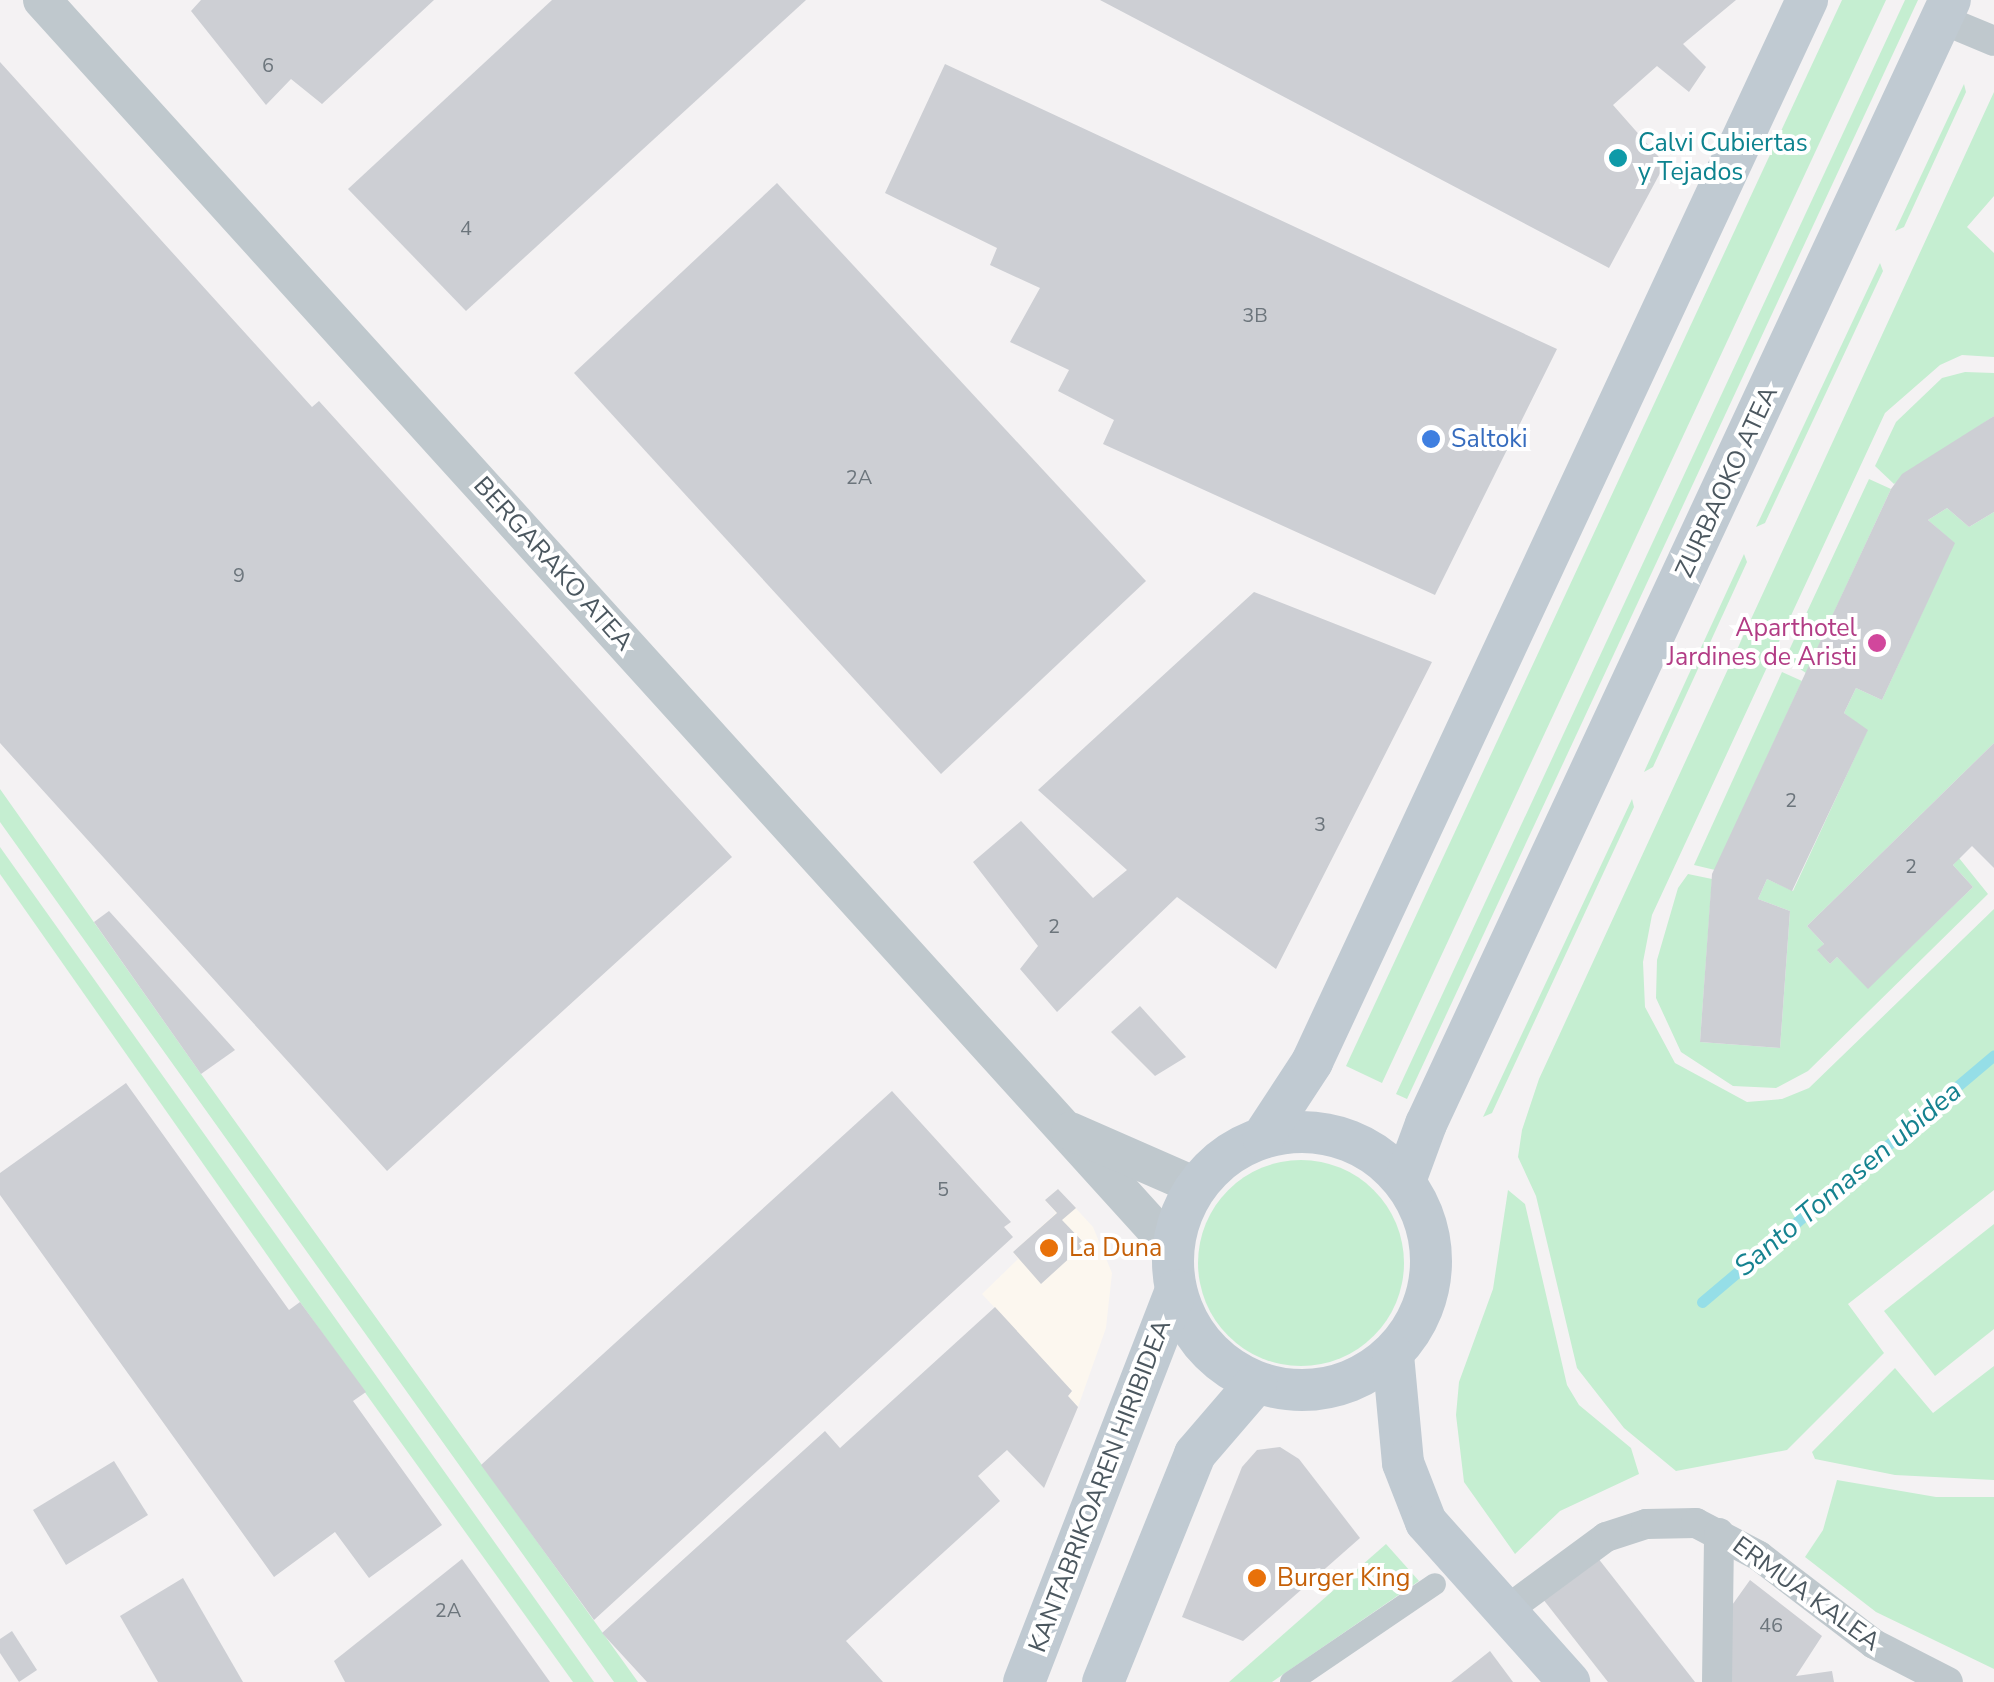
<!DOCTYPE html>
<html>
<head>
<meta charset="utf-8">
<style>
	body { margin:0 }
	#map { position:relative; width:1994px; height:1682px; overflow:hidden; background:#f4f2f3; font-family:"Nunito Sans",sans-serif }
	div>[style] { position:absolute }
	.commercial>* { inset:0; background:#fcf7ef }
	.green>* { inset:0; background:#c5eed1 }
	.round { border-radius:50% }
	.stream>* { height:11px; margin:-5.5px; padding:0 5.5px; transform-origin:5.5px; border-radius:5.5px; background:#95dee7 }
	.building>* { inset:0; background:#cdcfd4 }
	.pedestrian>* { height:22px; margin:-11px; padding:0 11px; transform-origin:11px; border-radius:11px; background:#bfc8cd }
	.minor>* { height:30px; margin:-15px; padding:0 15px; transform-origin:15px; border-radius:15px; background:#bfc8cd }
	.tertiary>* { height:38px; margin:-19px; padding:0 19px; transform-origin:19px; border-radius:19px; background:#bfc8cd }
	.secondary>* { height:42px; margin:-21px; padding:0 21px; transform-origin:21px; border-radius:21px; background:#c0cad2 }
	.secondary>.ring { margin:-21px; padding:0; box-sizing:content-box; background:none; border:42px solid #c0cad2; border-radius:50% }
	.dots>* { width:28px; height:28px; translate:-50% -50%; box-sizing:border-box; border:5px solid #fff; border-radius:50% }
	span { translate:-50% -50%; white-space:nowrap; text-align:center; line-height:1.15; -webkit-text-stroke:8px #fff; paint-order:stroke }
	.number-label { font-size:20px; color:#6c757c }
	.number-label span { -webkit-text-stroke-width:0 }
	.culture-label { font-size:25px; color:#0d838f }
	.left { translate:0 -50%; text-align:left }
	.shop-label { font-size:25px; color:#366cbe }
	.street-label { font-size:25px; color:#4b575f }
	.hotel-label { font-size:25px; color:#b23c85 }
	.right { translate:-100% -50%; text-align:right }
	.food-label { font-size:25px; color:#c56008 }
	.water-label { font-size:28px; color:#158290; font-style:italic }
</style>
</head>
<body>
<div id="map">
	<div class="commercial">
		<div style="clip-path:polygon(1058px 1189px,1093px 1227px,1112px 1273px,1106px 1328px,1078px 1407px,1068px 1396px,1072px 1391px,982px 1294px,1018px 1259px,1013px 1252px,1056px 1213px,1045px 1200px)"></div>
	</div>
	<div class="green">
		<div style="clip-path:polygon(1842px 0,1886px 0,1382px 1083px,1346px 1066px)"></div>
		<div style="clip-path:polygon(1905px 0,1918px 0,1407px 1099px,1396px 1094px)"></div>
		<div style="clip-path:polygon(1964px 84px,1966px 92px,1904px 227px,1895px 231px)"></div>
		<div style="clip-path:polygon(1994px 92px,1994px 196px,1967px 227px,1994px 253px,1994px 357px,1962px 355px,1940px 365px,1885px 413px,1652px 915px,1643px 962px,1645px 1007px,1675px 1063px,1747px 1102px,1782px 1099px,1809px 1088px,1994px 909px,1994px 1190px,1848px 1304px,1884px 1353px,1787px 1450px,1676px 1471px,1624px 1428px,1577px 1368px,1536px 1196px,1518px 1157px,1522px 1130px,1539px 1079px)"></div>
		<div style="clip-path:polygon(1880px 263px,1883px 271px,1765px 523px,1756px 527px)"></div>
		<div style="clip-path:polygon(1965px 372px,1994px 373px,1994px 416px,1894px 484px,1875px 466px,1896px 422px,1942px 378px)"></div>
		<div style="clip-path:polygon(1869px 479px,1891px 489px,1806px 673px,1785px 659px)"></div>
		<div style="clip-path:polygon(1947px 508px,1969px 527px,1994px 512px,1994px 743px,1807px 926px,1824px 944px,1818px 951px,1830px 964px,1837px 957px,1868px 988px,1973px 887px,1953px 865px,1959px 858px,1988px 894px,1808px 1071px,1776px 1088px,1733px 1086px,1681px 1052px,1656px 998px,1657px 960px,1678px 888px,1688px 874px,1712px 879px,1700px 1042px,1780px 1048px,1790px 911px,1758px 899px,1767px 879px,1793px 891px,1867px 731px,1844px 713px,1856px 688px,1882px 700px,1954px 543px,1928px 520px)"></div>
		<div style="clip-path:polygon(1744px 554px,1747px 562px,1653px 767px,1644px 772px)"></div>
		<div style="clip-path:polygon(1782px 672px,1802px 681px,1715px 870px,1694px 865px)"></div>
		<div style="clip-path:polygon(0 789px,201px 1074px,638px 1682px,614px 1682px,0 822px)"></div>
		<div style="clip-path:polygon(1632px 799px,1634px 807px,1492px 1113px,1483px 1117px)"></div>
		<div style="clip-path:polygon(0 847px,594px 1682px,573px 1682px,300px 1302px,0 874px)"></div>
		<div class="round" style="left:1198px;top:1160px;width:206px;height:206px"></div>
		<div style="clip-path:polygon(1508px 1190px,1525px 1204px,1567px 1385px,1579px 1405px,1631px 1448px,1639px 1474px,1560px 1511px,1515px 1554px,1464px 1482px,1456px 1415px,1459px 1382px,1493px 1289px)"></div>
		<div style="clip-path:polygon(1994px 1224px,1994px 1329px,1935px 1376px,1884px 1311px)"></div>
		<div style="clip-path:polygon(1994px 1366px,1994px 1480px,1895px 1475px,1815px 1459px,1812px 1452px,1895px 1368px,1933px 1413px)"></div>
		<div style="clip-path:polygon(1837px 1480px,1936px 1497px,1994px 1497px,1994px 1669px,1876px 1612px,1805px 1557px,1823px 1530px)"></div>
		<div style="clip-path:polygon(1386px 1544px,1419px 1581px,1272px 1682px,1229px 1682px)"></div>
	</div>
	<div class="stream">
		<div style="left:1702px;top:1302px;width:382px;rotate:-40.2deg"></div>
	</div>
	<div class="building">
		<div style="clip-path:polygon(201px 0,434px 0,322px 104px,291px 79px,266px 105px,191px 11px)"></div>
		<div style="clip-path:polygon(552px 0,806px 0,466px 311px,348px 189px)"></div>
		<div style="clip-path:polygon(1100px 0,1736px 0,1683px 44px,1706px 67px,1689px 92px,1657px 66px,1613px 105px,1665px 164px,1609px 268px)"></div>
		<div style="clip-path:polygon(0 62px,312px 407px,319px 401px,732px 857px,387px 1171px,0 743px)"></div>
		<div style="clip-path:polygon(945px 64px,1557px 349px,1435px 595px,1103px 444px,1114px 420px,1058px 391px,1069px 370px,1010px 342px,1040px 288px,990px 265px,997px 248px,885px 193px)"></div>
		<div style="clip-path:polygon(777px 183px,1146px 581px,941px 774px,574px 373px)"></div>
		<div style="clip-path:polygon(1994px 416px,1994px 512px,1969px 527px,1947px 508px,1928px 520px,1955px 543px,1882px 700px,1856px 688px,1844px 713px,1868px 730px,1792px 891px,1767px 879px,1758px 899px,1790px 911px,1780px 1048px,1700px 1042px,1712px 874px,1891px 489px,1902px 474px)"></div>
		<div style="clip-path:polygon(1254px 592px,1432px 662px,1276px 969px,1177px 897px,1057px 1012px,1020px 969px,1038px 946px,973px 862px,1021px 821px,1093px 898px,1127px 870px,1038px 790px)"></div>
		<div style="clip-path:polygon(1994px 743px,1994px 868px,1972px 846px,1953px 865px,1973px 887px,1868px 989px,1837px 957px,1830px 964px,1817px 950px,1824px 944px,1807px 926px)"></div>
		<div style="clip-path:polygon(109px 911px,235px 1050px,201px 1074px,94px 922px)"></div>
		<div style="clip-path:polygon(1140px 1006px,1186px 1057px,1155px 1076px,1111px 1032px)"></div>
		<div style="clip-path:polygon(126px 1083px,289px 1310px,300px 1302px,366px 1392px,353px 1401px,442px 1525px,369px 1578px,335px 1532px,274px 1577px,0 1195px,0 1173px)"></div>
		<div style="clip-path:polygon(892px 1091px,1011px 1222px,1004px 1227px,1013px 1237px,594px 1620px,481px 1465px)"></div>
		<div style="clip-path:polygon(1058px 1189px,1076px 1208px,1062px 1220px,1085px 1244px,1041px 1284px,1013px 1252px,1057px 1213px,1045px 1200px)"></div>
		<div style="clip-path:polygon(995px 1307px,1072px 1391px,1068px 1396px,1078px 1407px,1044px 1488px,1007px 1450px,978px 1476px,1000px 1501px,846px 1641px,883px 1682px,647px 1682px,602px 1633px,825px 1431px,840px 1448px)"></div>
		<div style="clip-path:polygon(1280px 1447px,1299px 1459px,1360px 1538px,1243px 1641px,1182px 1617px,1242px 1467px,1257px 1450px)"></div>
		<div style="clip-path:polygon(114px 1461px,148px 1515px,66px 1565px,33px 1510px)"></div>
		<div style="clip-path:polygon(1594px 1553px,1695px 1682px,1608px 1682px,1539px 1594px)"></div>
		<div style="clip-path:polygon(462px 1559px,550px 1682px,345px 1682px,334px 1661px)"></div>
		<div style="clip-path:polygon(183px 1578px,243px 1682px,158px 1682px,120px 1616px)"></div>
		<div style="clip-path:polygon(1750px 1580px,1822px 1636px,1796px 1676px,1832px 1671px,1834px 1682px,1730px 1682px,1720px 1622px)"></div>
		<div style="clip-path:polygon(12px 1631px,37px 1670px,19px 1682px,0 1653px,0 1639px)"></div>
		<div style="clip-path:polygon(1490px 1651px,1513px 1682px,1451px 1682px)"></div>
	</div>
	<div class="pedestrian">
		<div style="left:1291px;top:1682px;width:174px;rotate:-34.2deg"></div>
	</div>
	<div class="minor">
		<div style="left:1941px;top:19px;width:57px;rotate:22.5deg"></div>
		<div style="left:1507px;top:1610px;width:123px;rotate:-36.4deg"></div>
		<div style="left:1606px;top:1537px;width:42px;rotate:-18deg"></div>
		<div style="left:1646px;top:1524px;width:50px;rotate:-1.1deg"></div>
		<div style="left:1696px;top:1523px;width:71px;rotate:27.6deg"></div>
		<div style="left:1759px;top:1556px;width:145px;rotate:37.4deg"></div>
		<div style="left:1874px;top:1644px;width:83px;rotate:27.2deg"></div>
		<div style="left:1717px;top:1682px;width:149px;rotate:-89.2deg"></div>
	</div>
	<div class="tertiary">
		<div style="left:42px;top:0;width:1685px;rotate:47.84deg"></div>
		<div style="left:1070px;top:1131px;width:137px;rotate:23.6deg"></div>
	</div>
	<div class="secondary">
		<div class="ring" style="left:1173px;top:1132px;width:216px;height:216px"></div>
		<div style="left:1263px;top:1137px;width:90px;rotate:-56.8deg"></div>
		<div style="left:1312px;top:1062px;width:1172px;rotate:-65.01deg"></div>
		<div style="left:1405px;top:1181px;width:61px;rotate:-69.8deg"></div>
		<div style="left:1426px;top:1124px;width:1240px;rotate:-65.01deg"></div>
		<div style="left:1393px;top:1355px;width:108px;rotate:84.7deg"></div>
		<div style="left:1403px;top:1463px;width:63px;rotate:68.7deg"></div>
		<div style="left:1426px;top:1522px;width:215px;rotate:48.2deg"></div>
		<div style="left:1024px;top:1682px;width:420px;rotate:-68.8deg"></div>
		<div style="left:1103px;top:1682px;width:246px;rotate:-68deg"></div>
		<div style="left:1195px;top:1454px;width:94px;rotate:-49.3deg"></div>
	</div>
	<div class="dots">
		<div style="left:1618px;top:158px;background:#0f9aa8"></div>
		<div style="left:1431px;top:439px;background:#3f7fe0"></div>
		<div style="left:1877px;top:643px;background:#d1479c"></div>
		<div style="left:1049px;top:1248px;background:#e8710a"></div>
		<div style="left:1257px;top:1578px;background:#e8710a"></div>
	</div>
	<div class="number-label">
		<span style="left:268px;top:65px">6</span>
		<span style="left:466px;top:228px">4</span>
		<span style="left:1255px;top:315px">3B</span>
		<span style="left:859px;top:477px">2A</span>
		<span style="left:239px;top:575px">9</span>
		<span style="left:1791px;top:800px">2</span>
		<span style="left:1320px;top:824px">3</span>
		<span style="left:1911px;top:866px">2</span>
		<span style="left:1054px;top:926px">2</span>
		<span style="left:943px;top:1189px">5</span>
		<span style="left:448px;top:1610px">2A</span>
		<span style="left:1771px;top:1625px">46</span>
	</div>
	<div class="culture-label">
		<span class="left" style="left:1638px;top:158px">Calvi Cubiertas<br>y Tejados</span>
	</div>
	<div class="shop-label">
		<span class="left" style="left:1451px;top:439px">Saltoki</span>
	</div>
	<div class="street-label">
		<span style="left:1727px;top:482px;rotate:-65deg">ZURBAOKO ATEA</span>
		<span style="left:553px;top:564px;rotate:48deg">BERGARAKO ATEA</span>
		<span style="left:1100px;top:1486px;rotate:-69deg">KANTABRIKOAREN HIRIBIDEA</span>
		<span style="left:1806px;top:1594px;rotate:36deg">ERMUA KALEA</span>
	</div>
	<div class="hotel-label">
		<span class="right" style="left:1857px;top:643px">Aparthotel<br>Jardines de Aristi</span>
	</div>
	<div class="food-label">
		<span class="left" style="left:1069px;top:1248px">La Duna</span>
		<span class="left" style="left:1277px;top:1578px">Burger King</span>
	</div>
	<div class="water-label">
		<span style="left:1848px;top:1179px;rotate:-40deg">Santo Tomasen ubidea</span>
	</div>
</div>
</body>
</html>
